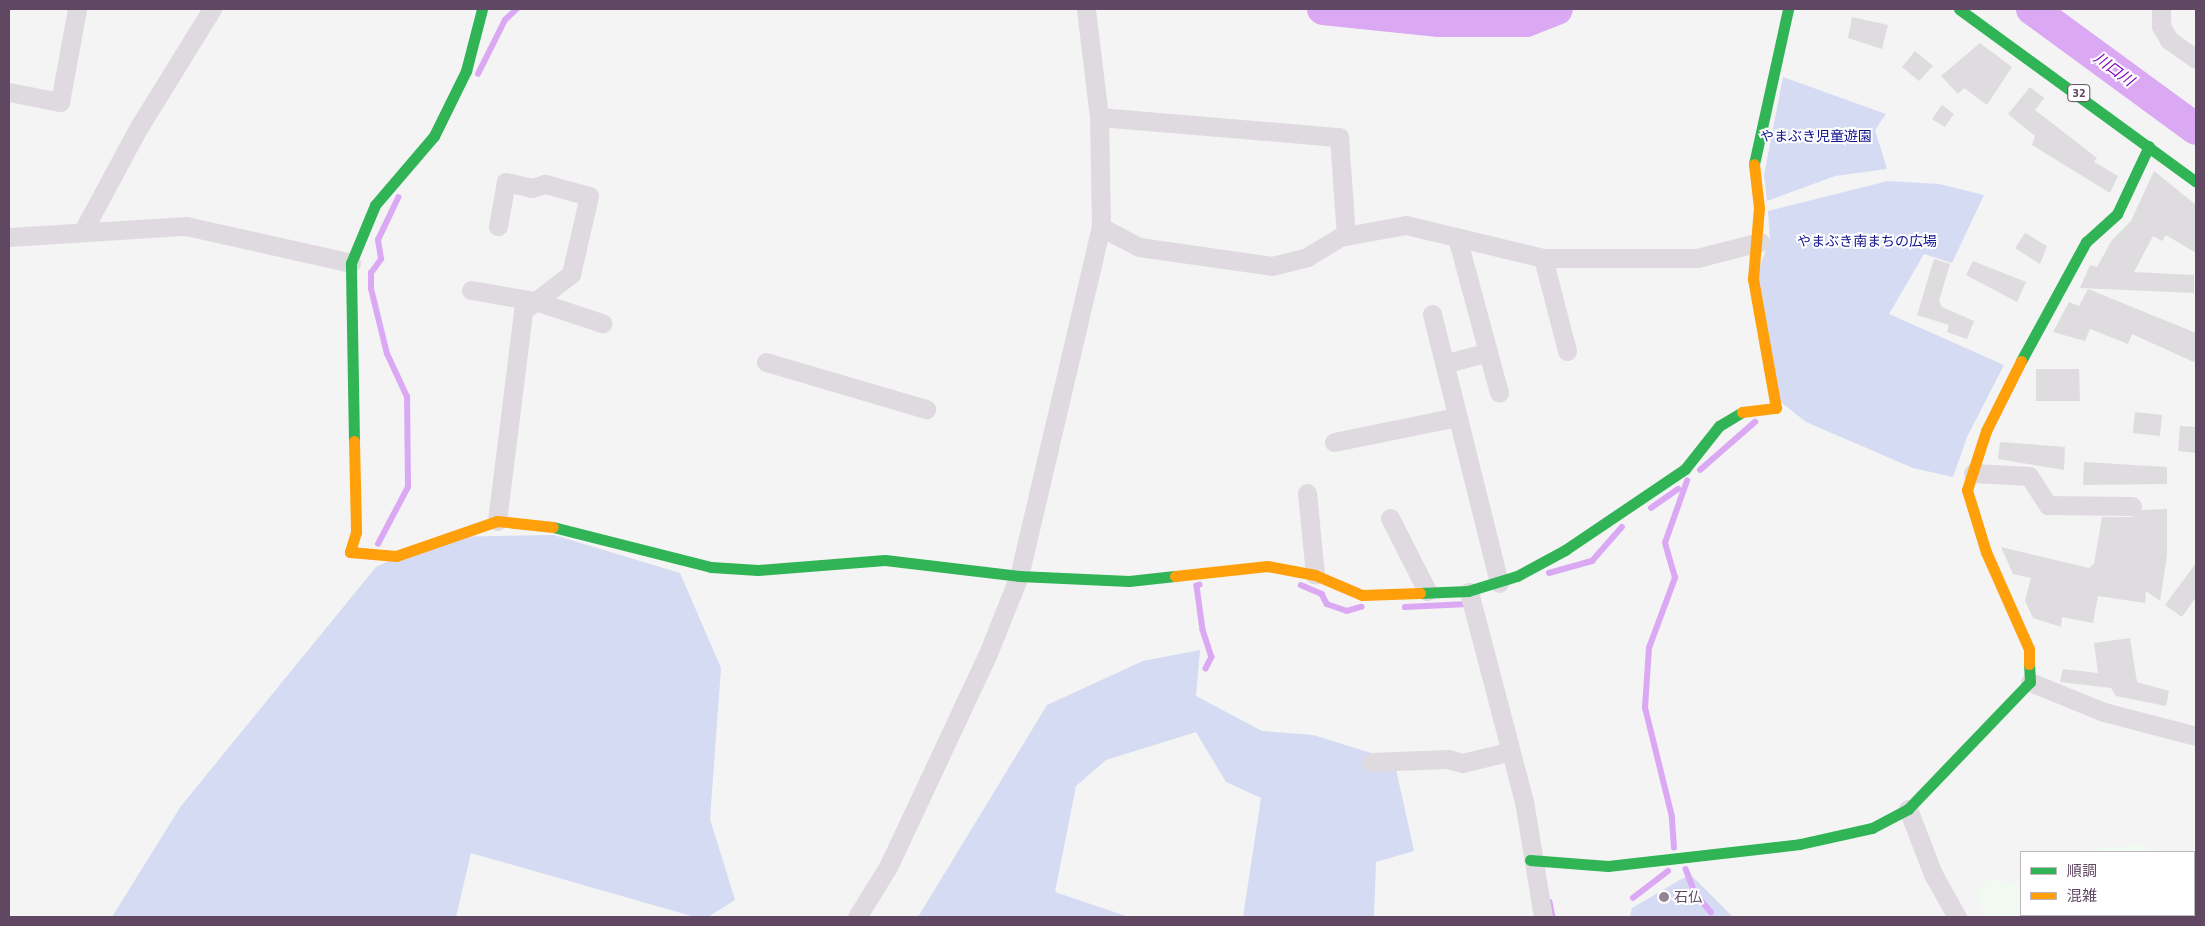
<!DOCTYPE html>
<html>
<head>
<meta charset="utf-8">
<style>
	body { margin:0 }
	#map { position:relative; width:2205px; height:926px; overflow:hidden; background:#f3f4f3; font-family:"Titillium Web","Noto Sans JP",sans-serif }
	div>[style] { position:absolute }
	.commercial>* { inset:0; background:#f0faf1 }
	.green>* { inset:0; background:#d6dbf4 }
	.stream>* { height:5.5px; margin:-2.75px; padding:0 2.75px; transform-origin:2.75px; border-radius:2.75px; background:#dba8f4 }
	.river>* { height:32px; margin:-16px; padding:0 16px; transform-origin:16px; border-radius:16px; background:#dba8f4 }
	.building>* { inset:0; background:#dfdcdf }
	.street>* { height:19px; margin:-9.5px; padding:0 9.5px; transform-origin:9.5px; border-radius:9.5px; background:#dfdae0 }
	.fast>* { height:11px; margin:-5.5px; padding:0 5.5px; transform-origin:5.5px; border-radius:5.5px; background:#30b455 }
	.slow>* { height:11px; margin:-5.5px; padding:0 5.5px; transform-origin:5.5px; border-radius:5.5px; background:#ff9f0a }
	.dots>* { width:14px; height:14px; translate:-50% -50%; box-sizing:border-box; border:2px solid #fff; border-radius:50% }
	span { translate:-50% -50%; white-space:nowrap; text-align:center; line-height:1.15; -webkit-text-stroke:4px #fff; paint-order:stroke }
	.shield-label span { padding:1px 4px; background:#fff; border:1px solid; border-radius:4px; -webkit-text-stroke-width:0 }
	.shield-label { font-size:12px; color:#604862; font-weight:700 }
	.park-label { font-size:14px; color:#0f138d }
	.poi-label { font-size:14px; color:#604862 }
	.left { translate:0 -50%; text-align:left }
	.water-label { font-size:15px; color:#7f00bd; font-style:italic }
	.frame { position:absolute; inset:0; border:10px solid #604862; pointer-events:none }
	.legend { position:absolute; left:2020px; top:851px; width:175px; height:65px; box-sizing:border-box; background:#fff; border:1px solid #bfb6c0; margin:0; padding:6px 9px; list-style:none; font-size:15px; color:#604862 }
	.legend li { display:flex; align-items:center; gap:10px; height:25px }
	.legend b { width:25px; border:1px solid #bfb6c0 }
</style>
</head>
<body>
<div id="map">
	<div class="commercial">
		<div style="clip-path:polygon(2143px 845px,2159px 852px,2077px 852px,2079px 850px)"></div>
		<div style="clip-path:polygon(1988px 879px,2021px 884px,2021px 915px,2194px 915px,2194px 879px,2196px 917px,1984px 917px,1977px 892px)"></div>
	</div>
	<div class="green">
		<div style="clip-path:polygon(1783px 77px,1886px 114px,1875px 130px,1887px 169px,1835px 176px,1767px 201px,1764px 175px)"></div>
		<div style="clip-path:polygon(1888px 181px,1939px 184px,1984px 195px,1952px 263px,1924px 254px,1889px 314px,2004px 365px,1967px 437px,1953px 477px,1913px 468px,1806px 422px,1777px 399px,1756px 276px,1770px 240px,1768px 211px)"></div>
		<div style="clip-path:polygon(554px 535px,680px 573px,721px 668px,710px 819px,735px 900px,708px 917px,695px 917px,471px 853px,456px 917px,112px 917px,181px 806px,376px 567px,442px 537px)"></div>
		<div style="clip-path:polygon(1200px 650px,1196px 696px,1262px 731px,1313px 735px,1394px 760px,1414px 851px,1376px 862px,1374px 917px,1243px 917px,1261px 798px,1226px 782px,1196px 732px,1106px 760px,1076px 786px,1055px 892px,1129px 917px,918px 917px,1047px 705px,1143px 661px)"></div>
		<div style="clip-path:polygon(1690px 874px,1733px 917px,1630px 917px,1632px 908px)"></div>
	</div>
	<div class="stream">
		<div style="left:478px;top:74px;width:60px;rotate:-63.4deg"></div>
		<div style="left:505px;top:20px;width:16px;rotate:-43deg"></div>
		<div style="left:1700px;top:470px;width:73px;rotate:-41.1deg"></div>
		<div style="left:1651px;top:508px;width:33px;rotate:-35deg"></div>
		<div style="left:378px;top:544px;width:64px;rotate:-62.2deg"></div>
		<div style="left:408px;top:487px;width:90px;rotate:-90.6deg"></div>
		<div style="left:407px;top:397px;width:47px;rotate:-114.9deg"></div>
		<div style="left:387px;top:354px;width:67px;rotate:-103.8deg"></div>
		<div style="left:371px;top:289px;width:16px;rotate:-90deg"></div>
		<div style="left:371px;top:273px;width:17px;rotate:-54deg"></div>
		<div style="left:381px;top:259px;width:19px;rotate:-99deg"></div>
		<div style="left:378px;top:240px;width:47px;rotate:-64.5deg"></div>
		<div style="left:1549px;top:573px;width:45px;rotate:-15.6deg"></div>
		<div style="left:1592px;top:561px;width:45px;rotate:-48.6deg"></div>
		<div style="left:1200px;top:585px;width:3px;rotate:162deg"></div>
		<div style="left:1197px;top:586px;width:44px;rotate:82.2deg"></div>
		<div style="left:1203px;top:630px;width:28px;rotate:72deg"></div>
		<div style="left:1212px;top:657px;width:13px;rotate:117deg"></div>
		<div style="left:1301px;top:585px;width:23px;rotate:23deg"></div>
		<div style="left:1322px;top:594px;width:11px;rotate:63deg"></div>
		<div style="left:1327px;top:604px;width:21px;rotate:19deg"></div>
		<div style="left:1347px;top:611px;width:15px;rotate:-16deg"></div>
		<div style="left:1405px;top:607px;width:63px;rotate:-2.7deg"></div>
		<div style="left:1674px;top:848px;width:31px;rotate:-94deg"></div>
		<div style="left:1672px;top:817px;width:112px;rotate:-103.9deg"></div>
		<div style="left:1645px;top:708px;width:60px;rotate:-86.2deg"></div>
		<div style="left:1649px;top:648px;width:75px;rotate:-69.6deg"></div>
		<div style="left:1675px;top:578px;width:36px;rotate:-106deg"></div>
		<div style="left:1665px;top:543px;width:66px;rotate:-70.5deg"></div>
		<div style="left:1686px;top:869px;width:26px;rotate:69deg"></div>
		<div style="left:1695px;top:893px;width:25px;rotate:50deg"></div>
		<div style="left:1633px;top:898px;width:44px;rotate:-37.6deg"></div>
		<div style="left:1550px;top:902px;width:15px;rotate:79deg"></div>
	</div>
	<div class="river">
		<div style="left:1323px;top:9px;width:117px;rotate:5.9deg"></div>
		<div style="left:1439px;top:21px;width:87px"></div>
		<div style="left:1526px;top:21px;width:33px;rotate:-21deg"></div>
		<div style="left:2032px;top:9px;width:203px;rotate:36.2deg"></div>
	</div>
	<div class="building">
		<div style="clip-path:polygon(1852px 17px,1888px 25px,1882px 49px,1848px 38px)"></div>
		<div style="clip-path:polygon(1980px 43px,2012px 67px,1987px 105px,1964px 88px,1958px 94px,1941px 76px)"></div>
		<div style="clip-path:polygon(1915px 51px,1933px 66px,1919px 81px,1902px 67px)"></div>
		<div style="clip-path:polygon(2030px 87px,2044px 98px,2035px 110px,2097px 158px,2094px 162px,2118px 176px,2110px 193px,2032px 145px,2035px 136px,2008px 114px)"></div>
		<div style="clip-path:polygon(1942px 105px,1954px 114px,1945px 127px,1932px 119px)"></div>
		<div style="clip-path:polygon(2154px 171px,2196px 205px,2196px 253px,2166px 235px,2162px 241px,2153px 236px,2134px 272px,2194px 275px,2194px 293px,2080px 288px,2090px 265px,2097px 267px,2112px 240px,2131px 221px)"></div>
		<div style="clip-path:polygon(2025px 233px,2047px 246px,2040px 264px,2015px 248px)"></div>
		<div style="clip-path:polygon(1934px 259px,1950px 264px,1939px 301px,1942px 307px,1974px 321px,1967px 339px,1947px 332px,1949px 325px,1917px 315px)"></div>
		<div style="clip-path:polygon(1973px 261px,2026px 282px,2017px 302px,1966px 275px)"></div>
		<div style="clip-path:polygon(2088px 289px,2196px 333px,2196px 363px,2132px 334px,2128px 344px,2090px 329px,2085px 341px,2053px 332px,2069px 302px,2079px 306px)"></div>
		<div style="clip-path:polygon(2036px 369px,2079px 369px,2080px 401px,2036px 401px)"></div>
		<div style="clip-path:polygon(2135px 412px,2162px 415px,2160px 436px,2133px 433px)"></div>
		<div style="clip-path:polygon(2180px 426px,2196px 427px,2196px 453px,2178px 451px)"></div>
		<div style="clip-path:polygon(2000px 442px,2065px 447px,2064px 470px,1998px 459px)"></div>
		<div style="clip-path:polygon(2084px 462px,2167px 467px,2167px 484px,2083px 485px)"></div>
		<div style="clip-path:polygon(2167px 509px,2167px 556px,2160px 601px,2146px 591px,2145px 603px,2098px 596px,2093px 623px,2062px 617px,2061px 627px,2033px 618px,2025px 601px,2031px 578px,2013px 574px,2001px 547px,2089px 568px,2094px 564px,2102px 517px,2132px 517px,2142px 510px)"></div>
		<div style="clip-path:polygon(2196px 563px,2196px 597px,2182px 617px,2165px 605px)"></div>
		<div style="clip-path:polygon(2130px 638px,2137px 682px,2169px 691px,2166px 706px,2116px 696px,2111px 688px,2060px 682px,2063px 669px,2098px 673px,2094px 643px)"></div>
	</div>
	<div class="street">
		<div style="left:2161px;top:9px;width:17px;rotate:90deg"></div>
		<div style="left:2161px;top:26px;width:16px;rotate:60deg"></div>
		<div style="left:2169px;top:40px;width:33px;rotate:35deg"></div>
		<div style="left:9px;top:92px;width:52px;rotate:11.1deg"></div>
		<div style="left:60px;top:102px;width:95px;rotate:-79.6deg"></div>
		<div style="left:1099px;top:117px;width:241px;rotate:4.8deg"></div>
		<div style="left:1339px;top:137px;width:99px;rotate:86deg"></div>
		<div style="left:1101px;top:227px;width:43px;rotate:27.8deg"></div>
		<div style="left:1139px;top:247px;width:134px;rotate:8.1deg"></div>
		<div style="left:1272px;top:266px;width:36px;rotate:-14deg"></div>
		<div style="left:1307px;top:257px;width:39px;rotate:-31deg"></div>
		<div style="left:1340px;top:237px;width:67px;rotate:-10.3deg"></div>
		<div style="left:1406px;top:225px;width:141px;rotate:13.5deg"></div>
		<div style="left:1543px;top:258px;width:154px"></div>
		<div style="left:1697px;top:258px;width:65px;rotate:-14.3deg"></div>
		<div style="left:84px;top:229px;width:116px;rotate:-61.7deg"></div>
		<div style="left:139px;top:127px;width:139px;rotate:-58.3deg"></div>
		<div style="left:9px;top:237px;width:177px;rotate:-3.6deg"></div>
		<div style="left:186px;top:226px;width:169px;rotate:12.6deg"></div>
		<div style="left:1458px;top:241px;width:157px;rotate:74.9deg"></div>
		<div style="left:1543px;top:258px;width:96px;rotate:75.5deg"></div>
		<div style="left:471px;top:290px;width:65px;rotate:9.8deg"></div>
		<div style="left:535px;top:301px;width:71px;rotate:18.2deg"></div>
		<div style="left:1432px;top:314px;width:277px;rotate:76deg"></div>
		<div style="left:766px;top:362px;width:167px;rotate:16.4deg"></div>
		<div style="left:1444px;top:364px;width:46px;rotate:-15.3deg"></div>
		<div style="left:1334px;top:442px;width:126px;rotate:-11.5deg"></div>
		<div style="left:1973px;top:473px;width:56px;rotate:3.1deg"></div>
		<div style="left:2029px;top:476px;width:35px;rotate:57deg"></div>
		<div style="left:2048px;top:505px;width:84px;rotate:0.7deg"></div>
		<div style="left:1307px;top:493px;width:82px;rotate:84.4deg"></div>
		<div style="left:1390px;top:518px;width:82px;rotate:63.1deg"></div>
		<div style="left:497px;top:521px;width:212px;rotate:-82.9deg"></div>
		<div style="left:523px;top:311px;width:61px;rotate:-37.6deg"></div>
		<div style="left:571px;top:274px;width:80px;rotate:-77deg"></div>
		<div style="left:589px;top:196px;width:46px;rotate:-164.7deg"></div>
		<div style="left:545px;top:184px;width:14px;rotate:163deg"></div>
		<div style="left:532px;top:188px;width:27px;rotate:-167deg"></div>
		<div style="left:506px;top:182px;width:45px;rotate:100.3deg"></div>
		<div style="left:1469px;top:592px;width:216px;rotate:75.3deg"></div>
		<div style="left:1524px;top:801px;width:118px;rotate:80.7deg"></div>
		<div style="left:2030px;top:682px;width:80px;rotate:22.1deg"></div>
		<div style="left:2104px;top:712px;width:95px;rotate:14.6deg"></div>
		<div style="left:1371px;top:762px;width:77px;rotate:-2.2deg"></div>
		<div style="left:1448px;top:759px;width:15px;rotate:16deg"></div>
		<div style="left:1462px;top:763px;width:47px;rotate:-13.4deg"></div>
		<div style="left:1908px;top:809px;width:70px;rotate:69deg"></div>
		<div style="left:1933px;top:874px;width:49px;rotate:60.8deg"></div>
		<div style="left:857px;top:917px;width:59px;rotate:-58.2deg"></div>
		<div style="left:888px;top:867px;width:233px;rotate:-64.9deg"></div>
		<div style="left:987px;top:656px;width:86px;rotate:-68.2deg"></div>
		<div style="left:1019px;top:576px;width:359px;rotate:-76.8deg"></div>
		<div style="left:1101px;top:227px;width:110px;rotate:-91deg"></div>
		<div style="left:1099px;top:117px;width:109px;rotate:-96.9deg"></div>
	</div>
	<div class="fast">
		<div style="left:1959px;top:9px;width:293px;rotate:36.1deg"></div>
		<div style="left:1754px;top:164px;width:159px;rotate:-77.6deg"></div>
		<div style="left:2021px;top:361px;width:136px;rotate:-61.4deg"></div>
		<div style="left:2086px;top:242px;width:42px;rotate:-42.1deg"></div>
		<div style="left:2117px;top:214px;width:75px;rotate:-64.8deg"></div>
		<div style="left:354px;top:441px;width:178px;rotate:-91deg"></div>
		<div style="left:351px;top:263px;width:63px;rotate:-67.5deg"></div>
		<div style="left:375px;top:205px;width:91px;rotate:-49.5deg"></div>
		<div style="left:434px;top:136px;width:72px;rotate:-63.8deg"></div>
		<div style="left:466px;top:71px;width:64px;rotate:-75.5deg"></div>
		<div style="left:553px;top:527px;width:163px;rotate:14.2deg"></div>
		<div style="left:711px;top:567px;width:47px;rotate:3.7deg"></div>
		<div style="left:758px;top:570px;width:127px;rotate:-4.5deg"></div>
		<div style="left:885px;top:560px;width:135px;rotate:6.8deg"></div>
		<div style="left:1019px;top:576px;width:110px;rotate:2.6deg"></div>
		<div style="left:1129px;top:581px;width:46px;rotate:-6.2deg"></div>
		<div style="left:1420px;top:593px;width:48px;rotate:-2.4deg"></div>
		<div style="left:1468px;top:591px;width:51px;rotate:-17deg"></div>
		<div style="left:1517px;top:576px;width:55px;rotate:-28.4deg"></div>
		<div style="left:1565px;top:550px;width:145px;rotate:-34deg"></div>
		<div style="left:1685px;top:469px;width:55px;rotate:-51.7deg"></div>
		<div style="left:1719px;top:426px;width:27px;rotate:-31deg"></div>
		<div style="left:1530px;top:860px;width:78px;rotate:4.4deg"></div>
		<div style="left:1608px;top:866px;width:193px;rotate:-6.5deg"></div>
		<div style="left:1800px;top:844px;width:74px;rotate:-12.5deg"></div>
		<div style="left:1872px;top:828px;width:41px;rotate:-27.8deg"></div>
		<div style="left:1908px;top:809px;width:176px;rotate:-46.2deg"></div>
		<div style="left:2030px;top:682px;width:18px;rotate:-93deg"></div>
	</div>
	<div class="slow">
		<div style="left:2021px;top:361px;width:78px;rotate:116.6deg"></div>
		<div style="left:1986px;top:431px;width:62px;rotate:107.9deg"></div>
		<div style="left:1967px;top:490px;width:65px;rotate:73deg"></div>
		<div style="left:1986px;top:552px;width:106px;rotate:66.1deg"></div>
		<div style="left:2029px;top:649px;width:15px;rotate:90deg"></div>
		<div style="left:1742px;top:412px;width:34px;rotate:-7deg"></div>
		<div style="left:1776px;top:408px;width:131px;rotate:-100.1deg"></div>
		<div style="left:1753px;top:279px;width:71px;rotate:-85.2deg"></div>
		<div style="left:1759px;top:208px;width:44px;rotate:-96.5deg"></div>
		<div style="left:354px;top:441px;width:91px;rotate:88.7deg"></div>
		<div style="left:356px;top:532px;width:21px;rotate:107deg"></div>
		<div style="left:350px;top:552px;width:46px;rotate:5deg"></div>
		<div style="left:396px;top:556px;width:107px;rotate:-19.1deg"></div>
		<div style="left:497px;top:521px;width:56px;rotate:6.1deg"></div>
		<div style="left:1175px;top:576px;width:93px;rotate:-6.2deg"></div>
		<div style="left:1267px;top:566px;width:49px;rotate:10.6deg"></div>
		<div style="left:1315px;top:575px;width:51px;rotate:23.1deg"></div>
		<div style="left:1362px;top:595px;width:58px;rotate:-2deg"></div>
	</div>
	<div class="dots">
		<div style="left:1664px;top:897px;background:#938495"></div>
	</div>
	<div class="shield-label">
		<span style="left:2079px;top:93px">32</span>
	</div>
	<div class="park-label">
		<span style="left:1816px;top:136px">やまぶき児童遊園</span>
		<span style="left:1867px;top:241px">やまぶき南まちの広場</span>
	</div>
	<div class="poi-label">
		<span class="left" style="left:1674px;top:897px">石仏</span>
	</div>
	<div class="water-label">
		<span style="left:2114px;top:69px;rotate:36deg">川口川</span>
	</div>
	<div class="frame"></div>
	<ul class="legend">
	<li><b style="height:6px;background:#30b455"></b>順調</li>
	<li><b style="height:6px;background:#ff9f0a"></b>混雑</li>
	</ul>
</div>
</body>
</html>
